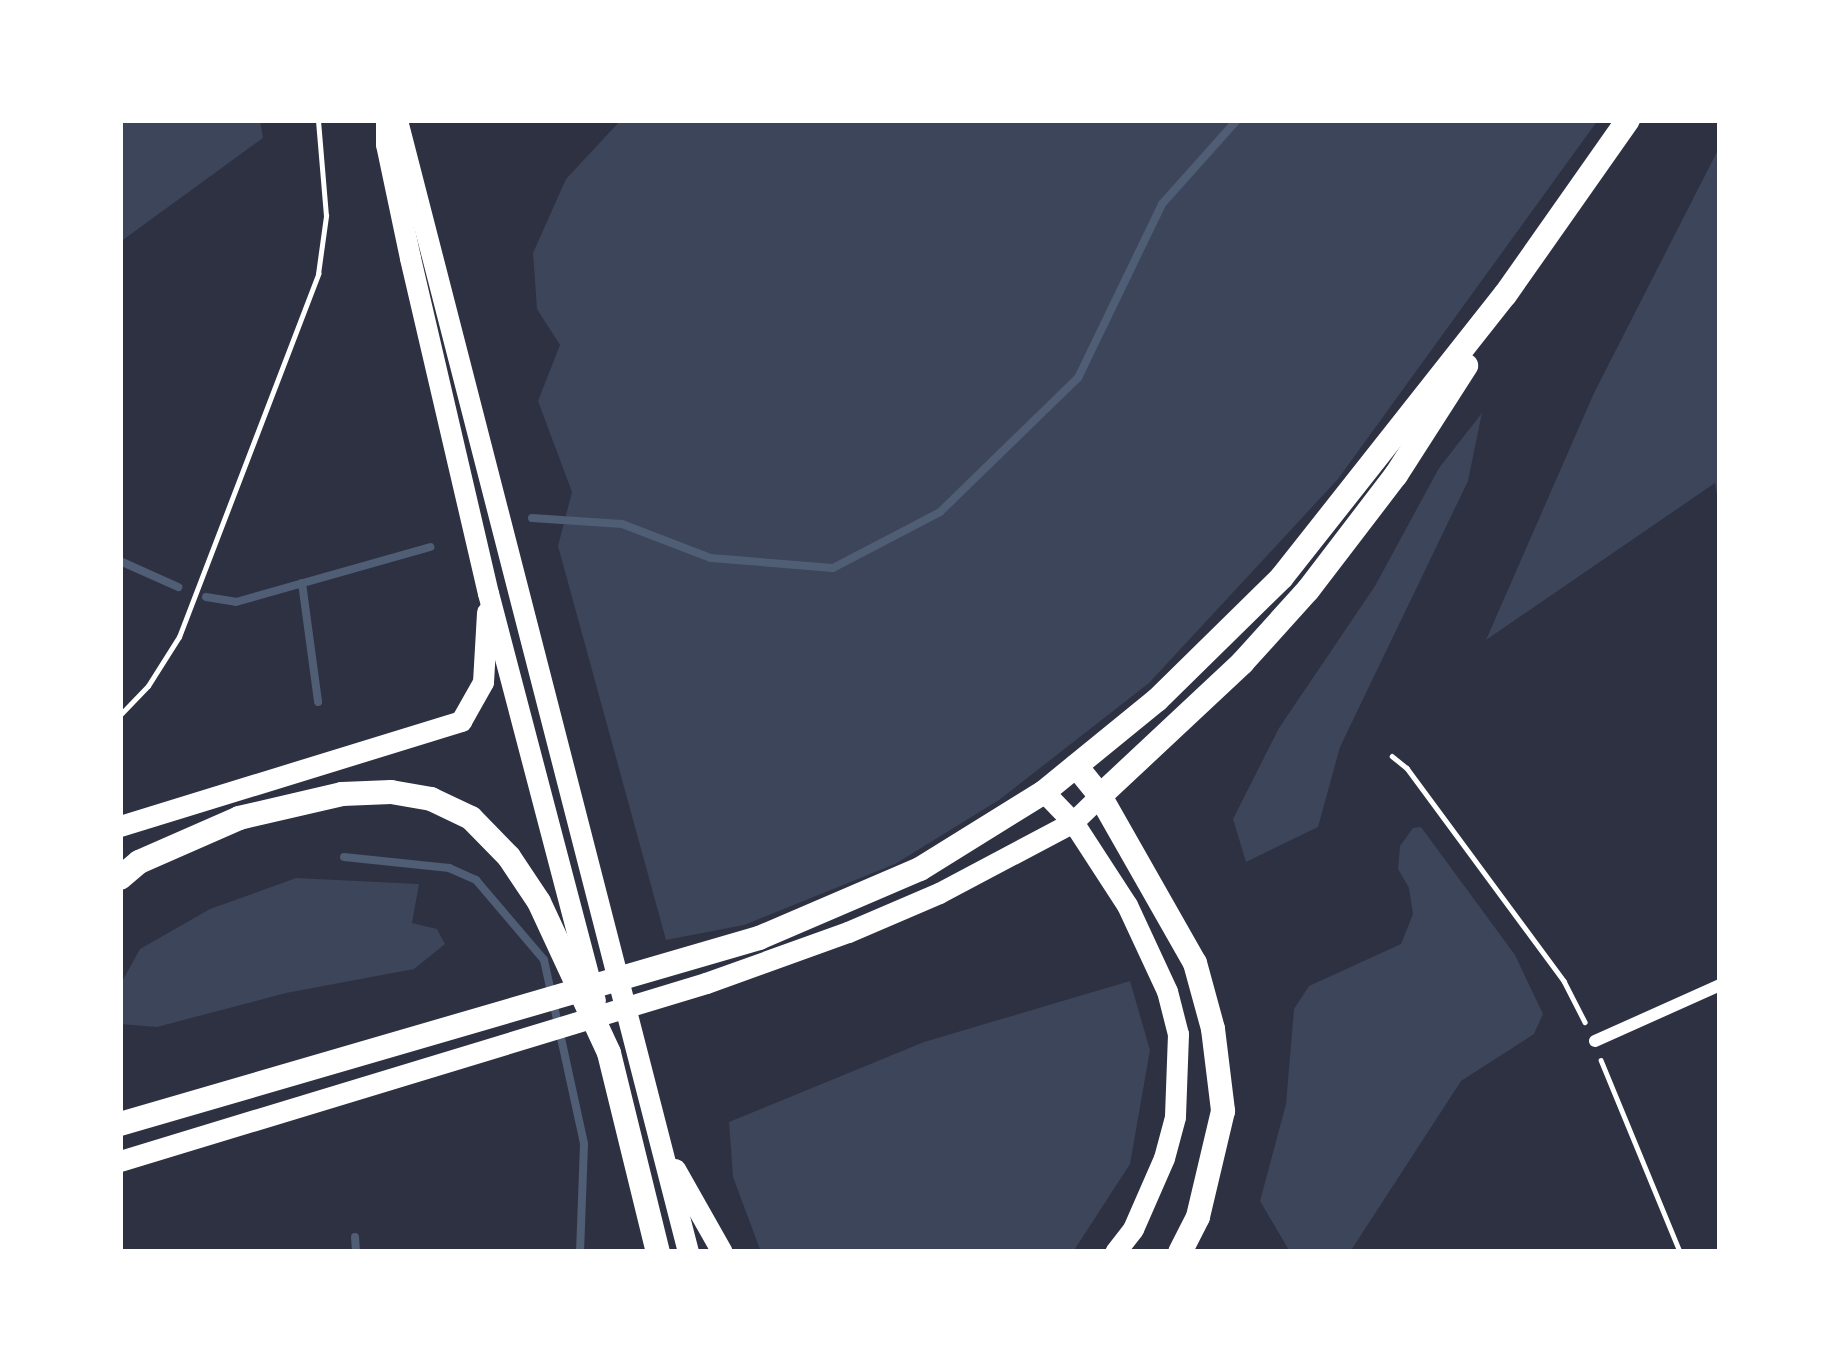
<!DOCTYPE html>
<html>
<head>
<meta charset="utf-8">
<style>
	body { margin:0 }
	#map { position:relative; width:1840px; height:1372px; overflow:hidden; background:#2d3142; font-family:"Noto Serif",serif }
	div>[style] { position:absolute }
	.green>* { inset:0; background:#3c4559 }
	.stream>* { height:8px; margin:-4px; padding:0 4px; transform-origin:4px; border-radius:4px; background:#4f5d75 }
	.path>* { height:4.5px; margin:-2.25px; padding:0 2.25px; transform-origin:2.25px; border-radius:2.25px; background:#fff }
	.minor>* { height:12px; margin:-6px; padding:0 6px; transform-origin:6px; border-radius:6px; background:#fff }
	.primary>* { height:21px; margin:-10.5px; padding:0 10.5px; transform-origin:10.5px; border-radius:10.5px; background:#fff }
	.trunk>* { height:24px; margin:-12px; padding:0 12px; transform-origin:12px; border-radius:12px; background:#fff }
	span { translate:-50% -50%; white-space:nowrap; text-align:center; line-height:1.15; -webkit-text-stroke:10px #fff; paint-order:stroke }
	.frame { position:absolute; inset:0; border:123px solid #fff; pointer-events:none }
</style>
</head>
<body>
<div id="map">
	<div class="green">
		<div style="clip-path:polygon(120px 120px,260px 120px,263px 138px,120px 242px)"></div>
		<div style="clip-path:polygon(621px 120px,1598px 120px,1338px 479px,1149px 683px,999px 800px,895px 864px,744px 925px,666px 940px,558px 546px,572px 492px,538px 401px,560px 345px,537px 309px,533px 253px,566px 179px)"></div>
		<div style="clip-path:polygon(1720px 146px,1720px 512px,1715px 483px,1486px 640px,1594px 393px)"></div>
		<div style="clip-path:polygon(1482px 413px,1468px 481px,1340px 747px,1318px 827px,1246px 862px,1233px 819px,1279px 728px,1375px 586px,1439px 468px)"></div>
		<div style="clip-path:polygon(1421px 827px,1515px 955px,1543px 1014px,1534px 1034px,1461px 1081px,1350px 1252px,1290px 1252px,1260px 1201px,1286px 1104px,1294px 1009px,1309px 986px,1401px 944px,1413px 914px,1409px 888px,1398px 869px,1400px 846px,1413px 828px)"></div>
		<div style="clip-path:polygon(296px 878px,419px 884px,412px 923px,437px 929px,445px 944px,414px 969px,286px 993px,157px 1027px,120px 1024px,120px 985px,140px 949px,210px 909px)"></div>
		<div style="clip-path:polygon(1130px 981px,1150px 1050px,1130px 1164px,1073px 1252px,761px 1252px,733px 1177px,729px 1122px,924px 1042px)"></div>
	</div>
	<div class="stream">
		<div style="left:532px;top:518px;width:90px;rotate:3.8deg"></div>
		<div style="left:622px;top:524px;width:95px;rotate:20.9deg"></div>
		<div style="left:711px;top:558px;width:122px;rotate:4.7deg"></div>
		<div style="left:833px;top:568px;width:121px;rotate:-27.6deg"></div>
		<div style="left:940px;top:512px;width:192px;rotate:-44.2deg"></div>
		<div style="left:1078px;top:378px;width:193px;rotate:-64.2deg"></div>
		<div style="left:1162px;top:204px;width:113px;rotate:-48.2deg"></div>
		<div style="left:120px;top:561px;width:64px;rotate:24.1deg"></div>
		<div style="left:302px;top:583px;width:120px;rotate:82.3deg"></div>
		<div style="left:206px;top:597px;width:30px;rotate:9deg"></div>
		<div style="left:236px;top:602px;width:202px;rotate:-15.8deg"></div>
		<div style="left:344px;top:857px;width:106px;rotate:6deg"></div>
		<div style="left:449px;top:868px;width:30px;rotate:24deg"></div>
		<div style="left:476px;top:880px;width:105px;rotate:49.6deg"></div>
		<div style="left:544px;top:960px;width:188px;rotate:77.7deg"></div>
		<div style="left:584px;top:1144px;width:108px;rotate:92.1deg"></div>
		<div style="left:355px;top:1237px;width:15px;rotate:86deg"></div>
	</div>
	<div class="path">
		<div style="left:120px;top:715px;width:40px;rotate:-46deg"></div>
		<div style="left:148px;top:686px;width:58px;rotate:-57.7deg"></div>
		<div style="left:179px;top:637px;width:389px;rotate:-69deg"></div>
		<div style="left:318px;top:274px;width:59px;rotate:-82.1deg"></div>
		<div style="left:326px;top:216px;width:96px;rotate:-94.8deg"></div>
		<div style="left:1392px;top:756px;width:19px;rotate:39deg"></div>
		<div style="left:1407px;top:768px;width:265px;rotate:53.6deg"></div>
		<div style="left:1564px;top:981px;width:46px;rotate:62.9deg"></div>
		<div style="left:1601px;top:1060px;width:208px;rotate:67.6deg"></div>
	</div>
	<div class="minor">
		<div style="left:1595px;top:1041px;width:137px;rotate:-24.1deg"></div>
	</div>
	<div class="primary">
		<div style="left:386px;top:120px;width:24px;rotate:90deg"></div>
		<div style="left:386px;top:144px;width:116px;rotate:78.1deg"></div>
		<div style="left:410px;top:258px;width:344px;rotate:76.9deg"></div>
		<div style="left:488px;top:593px;width:421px;rotate:75.3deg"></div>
		<div style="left:397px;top:120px;width:1169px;rotate:75.58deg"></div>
		<div style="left:1044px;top:792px;width:42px;rotate:46deg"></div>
		<div style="left:1073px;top:822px;width:99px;rotate:57deg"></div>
		<div style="left:1127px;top:905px;width:95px;rotate:65.1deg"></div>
		<div style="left:1167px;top:991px;width:44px;rotate:75.7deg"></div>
		<div style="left:1178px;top:1034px;width:83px;rotate:92.1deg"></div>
		<div style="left:1175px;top:1117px;width:42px;rotate:105deg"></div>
		<div style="left:1164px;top:1158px;width:77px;rotate:113.6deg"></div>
		<div style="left:1133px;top:1229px;width:29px;rotate:128deg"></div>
		<div style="left:120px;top:826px;width:357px;rotate:-17.1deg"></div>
		<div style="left:461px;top:721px;width:45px;rotate:-60.6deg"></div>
		<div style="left:483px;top:682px;width:70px;rotate:-86.7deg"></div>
		<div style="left:120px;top:1161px;width:612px;rotate:-16.9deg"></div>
		<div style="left:706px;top:983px;width:151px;rotate:-19.8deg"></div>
		<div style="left:848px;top:932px;width:99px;rotate:-23.2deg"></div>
		<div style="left:939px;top:893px;width:152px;rotate:-27.9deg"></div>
		<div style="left:1073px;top:822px;width:37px;rotate:-44deg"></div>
		<div style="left:675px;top:1169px;width:95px;rotate:60.5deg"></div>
	</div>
	<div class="trunk">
		<div style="left:1076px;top:766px;width:38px;rotate:51deg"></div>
		<div style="left:1100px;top:796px;width:192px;rotate:60.4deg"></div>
		<div style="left:1195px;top:963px;width:68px;rotate:74.7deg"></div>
		<div style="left:1213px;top:1029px;width:83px;rotate:83deg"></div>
		<div style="left:1223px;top:1111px;width:109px;rotate:103.3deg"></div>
		<div style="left:1198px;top:1217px;width:39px;rotate:117deg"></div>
		<div style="left:1100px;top:796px;width:195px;rotate:-43.1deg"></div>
		<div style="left:1242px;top:663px;width:98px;rotate:-47.9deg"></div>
		<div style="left:1308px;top:590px;width:145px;rotate:-52.6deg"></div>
		<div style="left:1396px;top:475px;width:130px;rotate:-57.3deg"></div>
		<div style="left:120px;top:878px;width:25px;rotate:-40deg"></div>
		<div style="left:139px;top:862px;width:109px;rotate:-23.7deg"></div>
		<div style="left:239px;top:818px;width:106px;rotate:-13.1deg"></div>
		<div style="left:342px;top:794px;width:49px;rotate:-2.3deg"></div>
		<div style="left:391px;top:792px;width:41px;rotate:9.9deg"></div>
		<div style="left:431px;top:799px;width:44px;rotate:25.4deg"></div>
		<div style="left:471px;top:818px;width:54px;rotate:45.7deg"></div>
		<div style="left:509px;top:857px;width:54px;rotate:56.3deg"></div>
		<div style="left:539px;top:902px;width:166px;rotate:65.1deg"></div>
		<div style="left:609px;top:1053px;width:205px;rotate:76.2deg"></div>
		<div style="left:120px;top:1124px;width:666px;rotate:-16.23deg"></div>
		<div style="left:759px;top:938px;width:175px;rotate:-23.2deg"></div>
		<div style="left:920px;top:869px;width:146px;rotate:-31.8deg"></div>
		<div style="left:1044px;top:792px;width:146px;rotate:-39.2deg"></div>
		<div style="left:1157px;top:700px;width:175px;rotate:-44.5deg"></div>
		<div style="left:1282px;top:577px;width:360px;rotate:-51.7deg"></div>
		<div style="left:1505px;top:295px;width:214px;rotate:-54.9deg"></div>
	</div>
	<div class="frame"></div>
</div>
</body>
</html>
